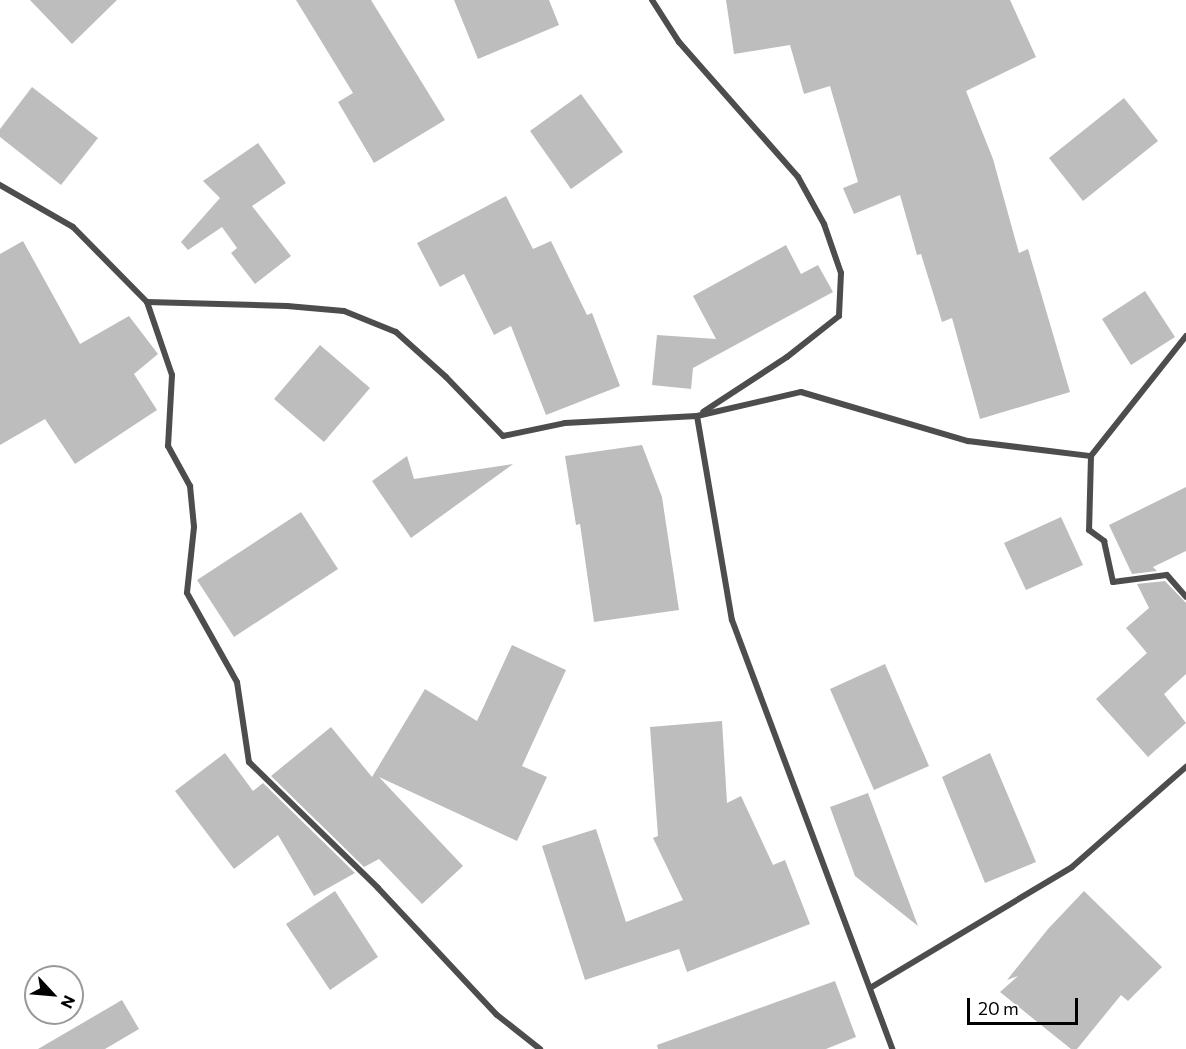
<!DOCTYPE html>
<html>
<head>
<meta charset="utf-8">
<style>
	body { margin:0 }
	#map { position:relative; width:1186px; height:1049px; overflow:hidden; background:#fff; font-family:Commissioner,sans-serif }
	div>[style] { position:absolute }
	.building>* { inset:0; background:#bdbdbd }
	.minor>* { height:6px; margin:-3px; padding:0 3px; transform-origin:3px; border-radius:3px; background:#4d4d4d }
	span { translate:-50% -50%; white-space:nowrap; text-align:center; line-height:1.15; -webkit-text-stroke:5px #fff; paint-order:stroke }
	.north { position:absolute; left:24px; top:965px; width:60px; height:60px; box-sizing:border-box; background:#fff; border:2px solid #999; border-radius:50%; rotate:116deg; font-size:16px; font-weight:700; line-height:24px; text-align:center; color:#000 }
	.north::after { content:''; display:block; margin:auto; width:21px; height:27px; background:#000; clip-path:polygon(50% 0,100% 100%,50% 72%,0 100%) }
	.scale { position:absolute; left:967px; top:998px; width:111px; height:27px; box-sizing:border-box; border:3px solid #000; border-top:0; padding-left:8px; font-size:18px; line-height:21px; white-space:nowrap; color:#000; -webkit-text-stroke:4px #fff; paint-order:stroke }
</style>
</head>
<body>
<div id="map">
	<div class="building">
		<div style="clip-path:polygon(30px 0,117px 0,72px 44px)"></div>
		<div style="clip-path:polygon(296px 0,371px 0,445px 120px,374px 163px,338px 102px,353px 93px)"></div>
		<div style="clip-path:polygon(454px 0,549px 0,559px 25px,478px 59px)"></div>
		<div style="clip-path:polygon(726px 0,1010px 0,1036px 57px,966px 91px,993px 159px,1019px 253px,1028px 249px,1070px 392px,980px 419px,952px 318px,942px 322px,921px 254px,917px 255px,900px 195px,854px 214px,843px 188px,858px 182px,830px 86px,804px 94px,790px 45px,734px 54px)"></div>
		<div style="clip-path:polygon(32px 87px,98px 138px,61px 185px,0 137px,0 129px)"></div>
		<div style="clip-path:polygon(581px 94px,623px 152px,571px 189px,530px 131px)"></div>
		<div style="clip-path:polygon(1124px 98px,1158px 141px,1083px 201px,1049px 158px)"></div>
		<div style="clip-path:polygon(258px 143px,286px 183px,252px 206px,291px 256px,255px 284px,231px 253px,237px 248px,222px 227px,188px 250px,181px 242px,220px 198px,203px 181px)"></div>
		<div style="clip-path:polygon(506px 196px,533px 249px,551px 241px,587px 315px,592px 313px,620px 386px,546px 415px,511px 326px,494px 335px,464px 274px,440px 287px,417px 243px)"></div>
		<div style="clip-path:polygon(23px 241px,80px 344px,129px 316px,158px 354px,134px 374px,157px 410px,75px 464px,45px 419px,0 445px,0 254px)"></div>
		<div style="clip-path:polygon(786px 245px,801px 274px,818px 265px,833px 292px,693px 368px,691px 389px,652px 385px,657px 335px,716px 339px,693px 296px)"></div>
		<div style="clip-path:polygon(1145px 291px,1175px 337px,1131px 365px,1102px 319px)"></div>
		<div style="clip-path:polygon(320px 345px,370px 388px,324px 442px,274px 399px)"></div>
		<div style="clip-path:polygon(642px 445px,662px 497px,679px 610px,594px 622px,580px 524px,576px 525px,565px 456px)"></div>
		<div style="clip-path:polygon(407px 456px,414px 479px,513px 464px,411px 538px,372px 481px)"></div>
		<div style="clip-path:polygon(1186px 487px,1186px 551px,1153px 567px,1157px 571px,1132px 574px,1109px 525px)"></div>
		<div style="clip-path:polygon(301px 512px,338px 569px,234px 637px,197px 580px)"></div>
		<div style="clip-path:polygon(1061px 517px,1083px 565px,1026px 590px,1004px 543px)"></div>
		<div style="clip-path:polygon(1165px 581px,1186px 603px,1186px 674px,1164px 694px,1186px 723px,1148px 757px,1096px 699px,1147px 653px,1126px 628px,1149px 608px,1137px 584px)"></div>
		<div style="clip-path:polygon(512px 645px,566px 670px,522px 766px,547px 777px,517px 841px,379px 777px,463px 866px,422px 904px,379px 859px,364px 867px,271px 776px,331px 727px,372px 777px,425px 689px,477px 721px)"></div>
		<div style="clip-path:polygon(885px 664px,929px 766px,874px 790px,830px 689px)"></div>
		<div style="clip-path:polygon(722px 721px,727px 803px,741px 796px,773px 865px,785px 860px,810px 924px,687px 972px,679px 949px,585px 980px,542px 846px,596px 829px,626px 922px,683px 900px,653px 838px,658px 836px,650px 727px)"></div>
		<div style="clip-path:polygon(225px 753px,253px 791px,263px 783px,355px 873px,314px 896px,278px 835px,234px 869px,175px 791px)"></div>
		<div style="clip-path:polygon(990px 753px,1036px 862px,985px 883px,942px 777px)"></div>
		<div style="clip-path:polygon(868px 793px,918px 926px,855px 876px,830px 807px)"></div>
		<div style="clip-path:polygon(335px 891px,378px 957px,330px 990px,286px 924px)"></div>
		<div style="clip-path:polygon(1084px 891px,1162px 967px,1128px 1001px,1121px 995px,1077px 1049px,1071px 1049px,1000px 992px,1018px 976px,1007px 980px,1048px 929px)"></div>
		<div style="clip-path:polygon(835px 981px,856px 1037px,826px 1049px,658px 1049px,657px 1045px)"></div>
		<div style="clip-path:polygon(122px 1000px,139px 1029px,105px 1049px,38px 1049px)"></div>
	</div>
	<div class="minor">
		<div style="left:652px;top:0;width:50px;rotate:57.3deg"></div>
		<div style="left:679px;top:42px;width:180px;rotate:48.6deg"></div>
		<div style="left:798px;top:177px;width:54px;rotate:61deg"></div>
		<div style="left:824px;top:224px;width:52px;rotate:70.9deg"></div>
		<div style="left:841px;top:273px;width:43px;rotate:92.7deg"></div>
		<div style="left:839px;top:316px;width:66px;rotate:141.7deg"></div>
		<div style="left:787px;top:357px;width:100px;rotate:146.8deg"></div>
		<div style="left:0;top:185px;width:84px;rotate:29.9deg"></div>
		<div style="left:73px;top:227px;width:105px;rotate:45.4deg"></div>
		<div style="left:147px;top:302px;width:77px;rotate:71.1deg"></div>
		<div style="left:172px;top:375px;width:71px;rotate:93.2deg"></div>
		<div style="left:168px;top:446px;width:46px;rotate:61.2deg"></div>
		<div style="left:190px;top:486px;width:41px;rotate:84.4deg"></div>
		<div style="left:194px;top:527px;width:66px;rotate:96.1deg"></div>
		<div style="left:187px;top:593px;width:102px;rotate:60.7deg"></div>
		<div style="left:237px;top:682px;width:81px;rotate:81.5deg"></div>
		<div style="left:249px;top:762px;width:180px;rotate:44.3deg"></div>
		<div style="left:378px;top:888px;width:174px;rotate:46.9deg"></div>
		<div style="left:497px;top:1015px;width:55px;rotate:38.3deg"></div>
		<div style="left:147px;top:302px;width:140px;rotate:1.6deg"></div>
		<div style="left:287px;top:306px;width:57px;rotate:5deg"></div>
		<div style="left:344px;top:311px;width:56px;rotate:22deg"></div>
		<div style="left:396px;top:332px;width:67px;rotate:42deg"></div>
		<div style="left:446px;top:377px;width:82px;rotate:46deg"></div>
		<div style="left:503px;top:436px;width:63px;rotate:-11.8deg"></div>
		<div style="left:565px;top:423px;width:132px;rotate:-3deg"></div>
		<div style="left:697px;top:416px;width:107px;rotate:-13deg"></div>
		<div style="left:801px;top:392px;width:174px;rotate:16.4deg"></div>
		<div style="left:968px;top:441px;width:124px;rotate:7deg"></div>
		<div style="left:1186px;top:336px;width:153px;rotate:128.4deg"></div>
		<div style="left:1091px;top:456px;width:74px;rotate:91.5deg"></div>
		<div style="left:1089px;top:530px;width:19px;rotate:36deg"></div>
		<div style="left:1104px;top:541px;width:42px;rotate:77.6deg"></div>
		<div style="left:1113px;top:582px;width:54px;rotate:-7.4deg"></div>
		<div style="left:1167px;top:575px;width:29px;rotate:49deg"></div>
		<div style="left:697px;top:416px;width:207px;rotate:80.3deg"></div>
		<div style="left:732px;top:620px;width:458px;rotate:69.5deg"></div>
		<div style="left:870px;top:988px;width:235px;rotate:-30.9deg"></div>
		<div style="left:1072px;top:867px;width:152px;rotate:-41.3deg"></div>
	</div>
	<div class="north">N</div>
	<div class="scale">20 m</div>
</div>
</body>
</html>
